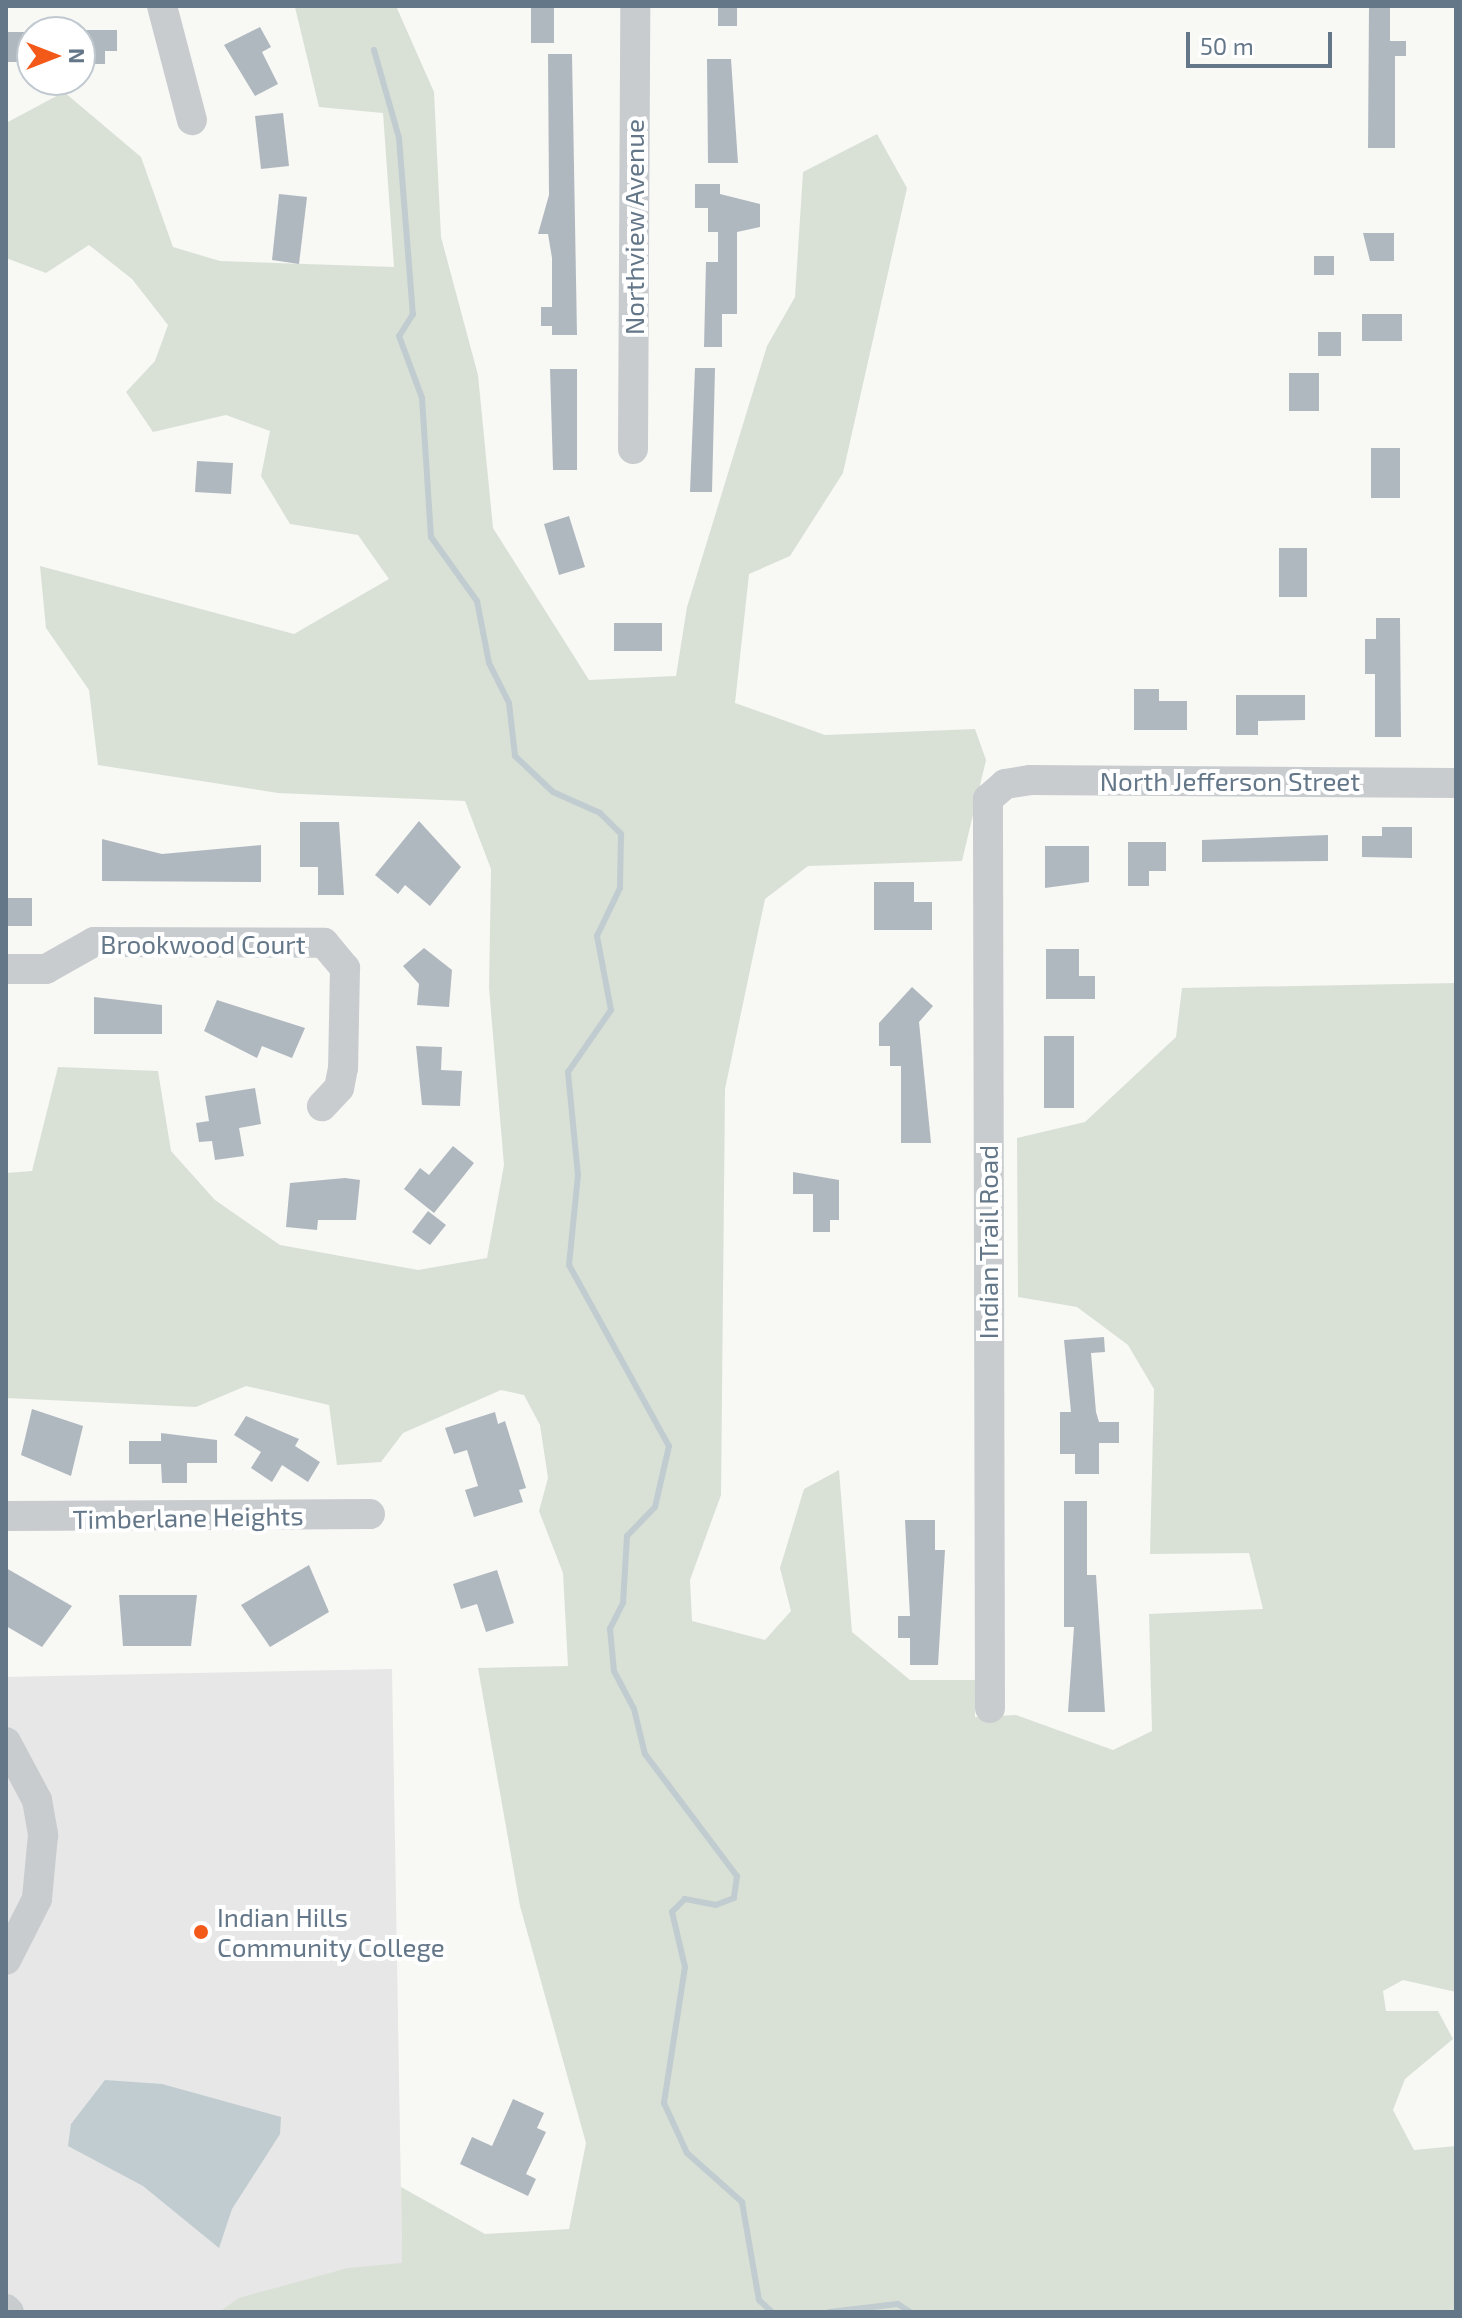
<!DOCTYPE html>
<html>
<head>
<meta charset="utf-8">
<style>
	body { margin:0 }
	#map { position:relative; width:1462px; height:2318px; overflow:hidden; background:#f8f8f5; font-family:"Exo 2",sans-serif }
	div>[style] { position:absolute }
	.built>* { inset:0; background:#e6e7e6 }
	.green>* { inset:0; background:#d9e1d6 }
	.water>* { inset:0; background:#c1ccd1 }
	.stream>* { height:6px; margin:-3px; padding:0 3px; transform-origin:3px; border-radius:3px; background:#c1ccd1 }
	.building>* { inset:0; background:#b0b8bf }
	.minor>* { height:30px; margin:-15px; padding:0 15px; transform-origin:15px; border-radius:15px; background:#c8cccf }
	.dots>* { width:22px; height:22px; translate:-50% -50%; box-sizing:border-box; border:4px solid #fff; border-radius:50% }
	span { translate:-50% -50%; white-space:nowrap; text-align:center; line-height:1.15; -webkit-text-stroke:8px #fff; paint-order:stroke }
	.street-label { font-size:26px; color:#647789 }
	.poi-label { font-size:26px; color:#647789 }
	.left { translate:0 -50%; text-align:left }
	.frame { position:absolute; inset:0; border:8px solid #647789; pointer-events:none }
	.north { position:absolute; left:16px; top:16px; width:80px; height:80px; box-sizing:border-box; background:#fff; border:2px solid #c1c9d0; border-radius:50%; rotate:90deg; font-size:22px; font-weight:700; line-height:32px; text-align:center; color:#647789 }
	.north::after { content:''; display:block; margin:auto; width:28px; height:36px; background:#f35a1a; clip-path:polygon(50% 0,100% 100%,50% 72%,0 100%) }
	.scale { position:absolute; left:1186px; top:32px; width:146px; height:36px; box-sizing:border-box; border:4px solid #647789; border-top:0; padding-left:10px; font-size:24px; line-height:28px; white-space:nowrap; color:#647789; -webkit-text-stroke:6px #fff; paint-order:stroke }
</style>
</head>
<body>
<div id="map">
	<div class="built">
		<div style="clip-path:polygon(392px 1669px,403px 2312px,6px 2312px,6px 1677px)"></div>
	</div>
	<div class="green">
		<div style="clip-path:polygon(396px 6px,434px 92px,441px 237px,478px 375px,493px 528px,589px 680px,676px 676px,687px 607px,767px 346px,795px 297px,803px 172px,877px 134px,907px 188px,843px 473px,790px 556px,749px 574px,735px 703px,825px 735px,975px 729px,986px 760px,962px 861px,808px 866px,765px 899px,725px 1089px,721px 1495px,690px 1580px,692px 1621px,765px 1640px,791px 1611px,780px 1568px,804px 1489px,839px 1470px,852px 1632px,910px 1680px,975px 1680px,975px 1717px,1016px 1715px,1113px 1750px,1152px 1731px,1149px 1614px,1263px 1609px,1249px 1553px,1150px 1554px,1154px 1389px,1128px 1345px,1077px 1307px,1018px 1297px,1017px 1138px,1085px 1122px,1176px 1037px,1182px 988px,1456px 983px,1456px 1992px,1403px 1980px,1383px 1991px,1386px 2011px,1438px 2011px,1453px 2039px,1405px 2079px,1393px 2110px,1414px 2150px,1456px 2146px,1456px 2312px,219px 2312px,239px 2298px,348px 2268px,402px 2263px,401px 2187px,485px 2234px,569px 2229px,586px 2143px,520px 1906px,478px 1668px,568px 1666px,563px 1573px,539px 1511px,548px 1478px,540px 1425px,524px 1395px,501px 1390px,403px 1433px,381px 1462px,337px 1465px,329px 1405px,246px 1386px,196px 1407px,6px 1398px,6px 1173px,32px 1171px,58px 1067px,158px 1071px,171px 1151px,215px 1200px,280px 1245px,418px 1270px,487px 1258px,504px 1165px,489px 988px,491px 869px,465px 801px,278px 793px,98px 765px,89px 690px,46px 628px,40px 566px,294px 634px,389px 579px,358px 535px,290px 524px,261px 476px,270px 431px,226px 415px,153px 432px,126px 392px,155px 361px,168px 325px,132px 279px,89px 245px,46px 273px,6px 258px,6px 123px,64px 92px,141px 157px,173px 247px,220px 261px,394px 267px,383px 113px,319px 107px,295px 7px)"></div>
	</div>
	<div class="water">
		<div style="clip-path:polygon(105px 2080px,162px 2084px,281px 2117px,280px 2134px,232px 2209px,219px 2248px,143px 2186px,68px 2146px,71px 2124px)"></div>
	</div>
	<div class="stream">
		<div style="left:374px;top:50px;width:91px;rotate:74.1deg"></div>
		<div style="left:399px;top:138px;width:177px;rotate:85.5deg"></div>
		<div style="left:413px;top:314px;width:26px;rotate:122deg"></div>
		<div style="left:399px;top:336px;width:66px;rotate:69.6deg"></div>
		<div style="left:422px;top:398px;width:139px;rotate:86.3deg"></div>
		<div style="left:431px;top:537px;width:79px;rotate:54.3deg"></div>
		<div style="left:477px;top:601px;width:63px;rotate:79deg"></div>
		<div style="left:489px;top:663px;width:45px;rotate:63.4deg"></div>
		<div style="left:509px;top:703px;width:53px;rotate:83.5deg"></div>
		<div style="left:515px;top:756px;width:52px;rotate:43.5deg"></div>
		<div style="left:553px;top:792px;width:51px;rotate:24.1deg"></div>
		<div style="left:600px;top:813px;width:30px;rotate:45deg"></div>
		<div style="left:621px;top:834px;width:54px;rotate:91.1deg"></div>
		<div style="left:620px;top:888px;width:53px;rotate:115.6deg"></div>
		<div style="left:597px;top:936px;width:75px;rotate:79.3deg"></div>
		<div style="left:611px;top:1010px;width:75px;rotate:124.7deg"></div>
		<div style="left:568px;top:1072px;width:103px;rotate:84.5deg"></div>
		<div style="left:578px;top:1175px;width:90px;rotate:95.7deg"></div>
		<div style="left:569px;top:1265px;width:207px;rotate:61.1deg"></div>
		<div style="left:669px;top:1446px;width:63px;rotate:102.9deg"></div>
		<div style="left:655px;top:1507px;width:40px;rotate:134deg"></div>
		<div style="left:627px;top:1536px;width:67px;rotate:93.4deg"></div>
		<div style="left:623px;top:1603px;width:29px;rotate:117deg"></div>
		<div style="left:610px;top:1629px;width:42px;rotate:84.6deg"></div>
		<div style="left:614px;top:1671px;width:43px;rotate:62.2deg"></div>
		<div style="left:634px;top:1709px;width:46px;rotate:76.3deg"></div>
		<div style="left:645px;top:1754px;width:153px;rotate:53deg"></div>
		<div style="left:737px;top:1876px;width:22px;rotate:98deg"></div>
		<div style="left:734px;top:1898px;width:19px;rotate:159deg"></div>
		<div style="left:716px;top:1905px;width:32px;rotate:-169deg"></div>
		<div style="left:685px;top:1899px;width:18px;rotate:135deg"></div>
		<div style="left:672px;top:1912px;width:57px;rotate:76.7deg"></div>
		<div style="left:685px;top:1967px;width:138px;rotate:98.8deg"></div>
		<div style="left:664px;top:2103px;width:55px;rotate:65.3deg"></div>
		<div style="left:687px;top:2153px;width:74px;rotate:41.7deg"></div>
		<div style="left:742px;top:2202px;width:99px;rotate:80.2deg"></div>
		<div style="left:759px;top:2300px;width:18px;rotate:43deg"></div>
		<div style="left:829px;top:2312px;width:69px;rotate:-6.6deg"></div>
		<div style="left:898px;top:2304px;width:14px;rotate:34deg"></div>
	</div>
	<div class="building">
		<div style="clip-path:polygon(531px 6px,554px 6px,554px 43px,531px 43px)"></div>
		<div style="clip-path:polygon(718px 6px,737px 6px,737px 26px,718px 26px)"></div>
		<div style="clip-path:polygon(1369px 6px,1390px 6px,1390px 41px,1406px 41px,1406px 56px,1395px 56px,1395px 148px,1368px 148px)"></div>
		<div style="clip-path:polygon(260px 27px,271px 47px,262px 52px,278px 84px,255px 96px,224px 45px)"></div>
		<div style="clip-path:polygon(86px 30px,117px 30px,117px 51px,105px 51px,105px 64px,80px 64px)"></div>
		<div style="clip-path:polygon(6px 32px,32px 32px,32px 62px,6px 62px)"></div>
		<div style="clip-path:polygon(548px 54px,572px 54px,577px 335px,552px 335px,552px 326px,541px 326px,541px 307px,552px 307px,552px 258px,548px 234px,538px 234px,549px 195px)"></div>
		<div style="clip-path:polygon(707px 59px,731px 59px,738px 163px,708px 163px)"></div>
		<div style="clip-path:polygon(283px 113px,289px 166px,261px 169px,255px 116px)"></div>
		<div style="clip-path:polygon(695px 184px,720px 184px,720px 194px,760px 204px,760px 227px,737px 232px,737px 314px,722px 314px,722px 347px,704px 347px,706px 262px,718px 262px,718px 232px,708px 232px,708px 208px,695px 208px)"></div>
		<div style="clip-path:polygon(279px 194px,307px 197px,299px 264px,272px 260px)"></div>
		<div style="clip-path:polygon(1363px 233px,1394px 233px,1394px 261px,1370px 261px)"></div>
		<div style="clip-path:polygon(1314px 256px,1334px 256px,1334px 275px,1314px 275px)"></div>
		<div style="clip-path:polygon(1362px 314px,1402px 314px,1402px 341px,1362px 341px)"></div>
		<div style="clip-path:polygon(1318px 332px,1341px 332px,1341px 356px,1318px 356px)"></div>
		<div style="clip-path:polygon(695px 368px,715px 368px,712px 492px,690px 492px)"></div>
		<div style="clip-path:polygon(550px 369px,577px 369px,577px 470px,553px 470px)"></div>
		<div style="clip-path:polygon(1289px 373px,1319px 373px,1319px 411px,1289px 411px)"></div>
		<div style="clip-path:polygon(1371px 448px,1400px 448px,1400px 498px,1371px 498px)"></div>
		<div style="clip-path:polygon(197px 461px,233px 463px,231px 494px,195px 492px)"></div>
		<div style="clip-path:polygon(569px 516px,585px 567px,559px 575px,544px 524px)"></div>
		<div style="clip-path:polygon(1279px 548px,1307px 548px,1307px 597px,1279px 597px)"></div>
		<div style="clip-path:polygon(1376px 618px,1400px 618px,1401px 737px,1375px 737px,1375px 674px,1365px 674px,1365px 639px,1376px 639px)"></div>
		<div style="clip-path:polygon(614px 623px,662px 623px,662px 651px,614px 651px)"></div>
		<div style="clip-path:polygon(1134px 689px,1159px 689px,1159px 701px,1187px 701px,1187px 730px,1134px 730px)"></div>
		<div style="clip-path:polygon(1236px 695px,1305px 695px,1305px 720px,1258px 721px,1258px 735px,1236px 735px)"></div>
		<div style="clip-path:polygon(419px 821px,461px 867px,430px 906px,405px 885px,398px 894px,375px 875px)"></div>
		<div style="clip-path:polygon(300px 822px,339px 822px,344px 895px,318px 895px,318px 867px,300px 867px)"></div>
		<div style="clip-path:polygon(1382px 827px,1412px 827px,1412px 858px,1362px 857px,1362px 836px,1382px 836px)"></div>
		<div style="clip-path:polygon(1328px 835px,1328px 861px,1202px 862px,1202px 840px)"></div>
		<div style="clip-path:polygon(102px 839px,162px 854px,261px 845px,261px 882px,102px 881px)"></div>
		<div style="clip-path:polygon(1128px 842px,1166px 842px,1166px 871px,1149px 871px,1149px 886px,1128px 886px)"></div>
		<div style="clip-path:polygon(1045px 846px,1089px 846px,1089px 882px,1045px 888px)"></div>
		<div style="clip-path:polygon(874px 882px,914px 882px,914px 902px,932px 902px,932px 930px,874px 930px)"></div>
		<div style="clip-path:polygon(6px 898px,32px 898px,32px 926px,6px 926px)"></div>
		<div style="clip-path:polygon(424px 948px,452px 970px,449px 1007px,417px 1005px,419px 984px,403px 966px)"></div>
		<div style="clip-path:polygon(1046px 949px,1079px 949px,1079px 976px,1095px 976px,1095px 999px,1046px 999px)"></div>
		<div style="clip-path:polygon(912px 987px,933px 1006px,919px 1022px,931px 1143px,901px 1143px,901px 1066px,890px 1066px,890px 1046px,879px 1046px,879px 1023px)"></div>
		<div style="clip-path:polygon(94px 997px,162px 1005px,162px 1034px,94px 1034px)"></div>
		<div style="clip-path:polygon(217px 1000px,305px 1028px,292px 1058px,262px 1046px,257px 1058px,204px 1031px)"></div>
		<div style="clip-path:polygon(1044px 1036px,1074px 1036px,1074px 1108px,1044px 1108px)"></div>
		<div style="clip-path:polygon(416px 1046px,442px 1047px,441px 1070px,462px 1071px,460px 1106px,422px 1105px)"></div>
		<div style="clip-path:polygon(255px 1088px,261px 1124px,239px 1128px,244px 1156px,215px 1160px,212px 1141px,199px 1142px,196px 1123px,209px 1121px,205px 1096px)"></div>
		<div style="clip-path:polygon(453px 1146px,474px 1163px,434px 1213px,404px 1189px,420px 1168px,429px 1175px)"></div>
		<div style="clip-path:polygon(793px 1172px,839px 1180px,839px 1220px,830px 1220px,830px 1232px,813px 1232px,813px 1194px,793px 1194px)"></div>
		<div style="clip-path:polygon(345px 1178px,360px 1180px,356px 1220px,318px 1220px,317px 1230px,286px 1227px,290px 1183px)"></div>
		<div style="clip-path:polygon(428px 1211px,446px 1225px,430px 1245px,412px 1232px)"></div>
		<div style="clip-path:polygon(1104px 1337px,1105px 1352px,1091px 1353px,1096px 1412px,1099px 1422px,1119px 1422px,1119px 1443px,1099px 1443px,1099px 1474px,1075px 1474px,1075px 1454px,1060px 1454px,1060px 1412px,1071px 1412px,1064px 1340px)"></div>
		<div style="clip-path:polygon(32px 1409px,83px 1426px,71px 1476px,21px 1455px)"></div>
		<div style="clip-path:polygon(495px 1412px,498px 1424px,505px 1421px,526px 1488px,519px 1490px,523px 1502px,474px 1517px,465px 1490px,478px 1486px,467px 1450px,454px 1454px,445px 1428px)"></div>
		<div style="clip-path:polygon(246px 1416px,299px 1439px,295px 1446px,320px 1462px,308px 1482px,282px 1465px,272px 1482px,251px 1468px,261px 1452px,234px 1435px)"></div>
		<div style="clip-path:polygon(161px 1433px,217px 1440px,217px 1463px,187px 1463px,187px 1483px,162px 1483px,161px 1464px,129px 1464px,129px 1441px,161px 1441px)"></div>
		<div style="clip-path:polygon(1064px 1501px,1087px 1501px,1087px 1575px,1096px 1575px,1105px 1712px,1068px 1712px,1074px 1627px,1064px 1627px)"></div>
		<div style="clip-path:polygon(905px 1520px,935px 1520px,935px 1550px,945px 1550px,938px 1665px,910px 1665px,910px 1638px,898px 1638px,898px 1616px,910px 1616px)"></div>
		<div style="clip-path:polygon(309px 1565px,329px 1612px,270px 1647px,241px 1605px)"></div>
		<div style="clip-path:polygon(6px 1568px,72px 1606px,42px 1647px,6px 1626px)"></div>
		<div style="clip-path:polygon(497px 1570px,514px 1623px,486px 1632px,477px 1604px,461px 1609px,453px 1584px)"></div>
		<div style="clip-path:polygon(119px 1595px,197px 1595px,191px 1646px,123px 1646px)"></div>
		<div style="clip-path:polygon(513px 2099px,544px 2113px,537px 2128px,546px 2132px,526px 2174px,536px 2179px,528px 2196px,460px 2164px,472px 2137px,492px 2146px)"></div>
	</div>
	<div class="minor">
		<div style="left:162px;top:6px;width:118px;rotate:75.3deg"></div>
		<div style="left:633px;top:449px;width:443px;rotate:-89.7deg"></div>
		<div style="left:6px;top:969px;width:40px"></div>
		<div style="left:46px;top:969px;width:55px;rotate:-29.4deg"></div>
		<div style="left:94px;top:942px;width:230px;rotate:0.2deg"></div>
		<div style="left:324px;top:943px;width:33px;rotate:50deg"></div>
		<div style="left:345px;top:968px;width:100px;rotate:91.1deg"></div>
		<div style="left:343px;top:1068px;width:20px;rotate:101deg"></div>
		<div style="left:339px;top:1088px;width:25px;rotate:133deg"></div>
		<div style="left:6px;top:1516px;width:364px;rotate:-0.3deg"></div>
		<div style="left:990px;top:1708px;width:909px;rotate:-90.13deg"></div>
		<div style="left:988px;top:799px;width:23px;rotate:-41deg"></div>
		<div style="left:1005px;top:784px;width:25px;rotate:-9deg"></div>
		<div style="left:1030px;top:780px;width:426px;rotate:0.4deg"></div>
		<div style="left:6px;top:1742px;width:66px;rotate:61.9deg"></div>
		<div style="left:37px;top:1800px;width:36px;rotate:80deg"></div>
		<div style="left:43px;top:1835px;width:64px;rotate:95.4deg"></div>
		<div style="left:37px;top:1899px;width:68px;rotate:116.9deg"></div>
		<div style="left:6px;top:2309px;width:4px;rotate:45deg"></div>
	</div>
	<div class="dots">
		<div style="left:201px;top:1932px;background:#f35a1a"></div>
	</div>
	<div class="street-label">
		<span style="left:634px;top:227px;rotate:-90deg">Northview Avenue</span>
		<span style="left:1230px;top:781px">North Jefferson Street</span>
		<span style="left:203px;top:944px">Brookwood Court</span>
		<span style="left:988px;top:1242px;rotate:-90deg">Indian Trail Road</span>
		<span style="left:188px;top:1517px;rotate:-1deg">Timberlane Heights</span>
	</div>
	<div class="poi-label">
		<span class="left" style="left:217px;top:1932px">Indian Hills<br>Community College</span>
	</div>
	<div class="frame"></div>
	<div class="north">N</div>
	<div class="scale">50 m</div>
</div>
</body>
</html>
